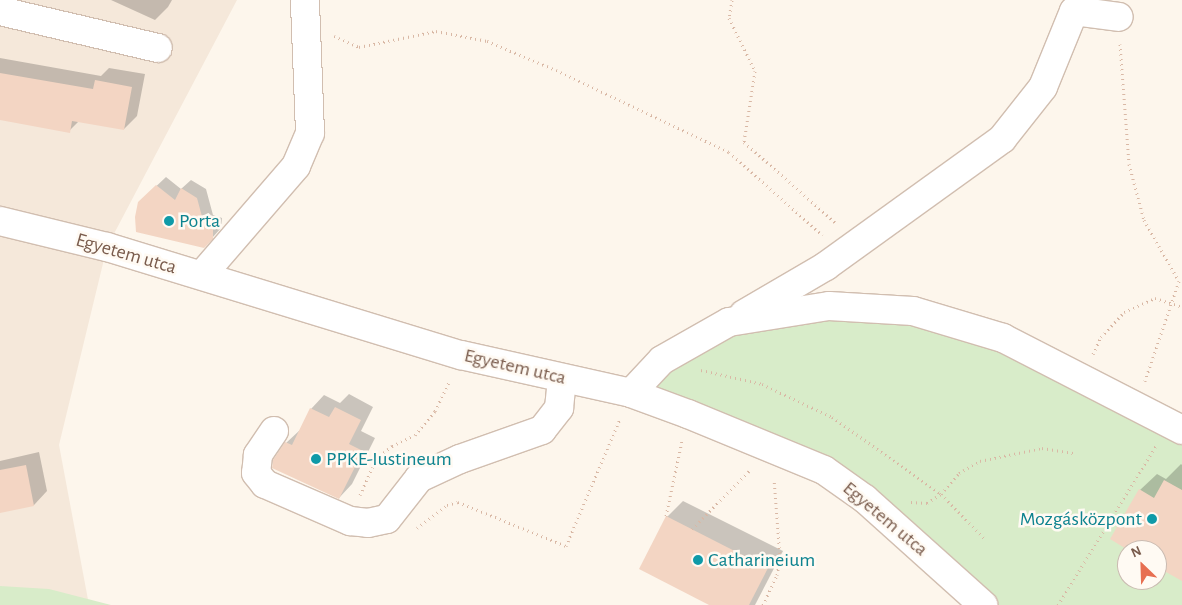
<!DOCTYPE html>
<html>
<head>
<meta charset="utf-8">
<style>
	body { margin:0 }
	#map { position:relative; width:1182px; height:605px; overflow:hidden; background:#fdf6ec; font-family:"Alegreya Sans",sans-serif }
	div>[style] { position:absolute }
	.residential>* { inset:0; background:#f5e8da }
	.green>* { inset:0; background:#d8ecc9 }
	.shadow>* { inset:0; background:#0003 }
	.building>* { inset:0; background:#f3d5c3 }
	.path>* { height:3px; margin-top:-1.5px; transform-origin:0; background:repeating-linear-gradient(90deg,#d9b8a5 0 1px,transparent 0 5px) }
	.roads { filter:drop-shadow(1px 0 #d1beb0) drop-shadow(-1px 0 #d1beb0) drop-shadow(0 1px #d1beb0) drop-shadow(0 -1px #d1beb0) }
	.minor>* { height:28px; margin:-14px; padding:0 14px; transform-origin:14px; border-radius:14px; background:#fff }
	.dots>* { width:14px; height:14px; translate:-50% -50%; box-sizing:border-box; border:2px solid #fffaf3; border-radius:50% }
	span { translate:-50% -50%; white-space:nowrap; text-align:center; line-height:1.15; -webkit-text-stroke:5px #fffaf3; paint-order:stroke }
	.culture-label { font-size:20px; color:#0d838f }
	.left { translate:0 -50%; text-align:left }
	.right { translate:-100% -50%; text-align:right }
	.street-label { font-size:20px; color:#7a5c4d }
	.north { position:absolute; left:1117px; top:540px; width:50px; height:50px; box-sizing:border-box; background:#fffaf3; border:1px solid #cabbb1; border-radius:50%; rotate:336deg; font-size:14px; font-weight:700; line-height:20px; text-align:center; color:#7a5c4d }
	.north::after { content:''; display:block; margin:auto; width:18px; height:22px; background:#e76f51; clip-path:polygon(50% 0,100% 100%,50% 72%,0 100%) }
</style>
</head>
<body>
<div id="map">
	<div class="residential">
		<div style="clip-path:polygon(0 0,237px 0,107px 247px,59px 445px,89px 605px,0 605px)"></div>
	</div>
	<div class="green">
		<div style="clip-path:polygon(evenodd,913px 311px,1182px 430px,1182px 605px,983px 605px,865px 499px,631px 393px,729px 322px,913px 311px,1127px 550px,1157px 550px,1157px 580px,1127px 580px,1127px 550px)"></div>
		<div style="clip-path:polygon(0 586px,49px 589px,111px 605px,0 605px)"></div>
	</div>
	<div class="shadow">
		<div style="clip-path:polygon(111px 0,172px 0,168px 7px,155px 20px)"></div>
		<div style="clip-path:polygon(0 58px,101px 76px,109px 68px,145px 74px,137px 116px,124px 129px,79px 121px,69px 131px,0 119px)"></div>
		<div style="clip-path:polygon(166px 177px,181px 189px,191px 180px,206px 189px,213px 215px,222px 218px,221px 228px,204px 247px,149px 193px)"></div>
		<div style="clip-path:polygon(349px 394px,373px 407px,361px 431px,375px 438px,352px 484px,339px 498px,286px 443px,300px 430px,311px 409px,324px 395px,340px 403px)"></div>
		<div style="clip-path:polygon(39px 452px,47px 491px,34px 505px,0 512px,0 461px)"></div>
		<div style="clip-path:polygon(1181px 464px,1182px 465px,1182px 580px,1157px 565px,1157px 550px,1131px 550px,1140px 490px,1157px 474px,1166px 479px)"></div>
		<div style="clip-path:polygon(683px 501px,783px 551px,755px 605px,712px 605px,667px 517px)"></div>
	</div>
	<div class="building">
		<div style="clip-path:polygon(0 73px,93px 89px,95px 80px,132px 87px,124px 130px,72px 121px,70px 133px,0 120px)"></div>
		<div style="clip-path:polygon(156px 185px,175px 200px,181px 188px,197px 198px,204px 224px,213px 227px,213px 239px,204px 248px,136px 232px,135px 217px,138px 202px)"></div>
		<div style="clip-path:polygon(335px 407px,361px 420px,349px 444px,363px 451px,339px 499px,272px 468px,273px 460px,285px 442px,292px 445px,310px 408px,329px 417px)"></div>
		<div style="clip-path:polygon(26px 465px,34px 506px,0 513px,0 470px)"></div>
		<div style="clip-path:polygon(1164px 480px,1182px 490px,1182px 581px,1157px 567px,1157px 550px,1128px 550px,1110px 539px,1139px 489px,1154px 498px)"></div>
		<div style="clip-path:polygon(666px 516px,768px 568px,749px 605px,709px 605px,639px 569px)"></div>
	</div>
	<div class="path">
		<div style="left:732px;top:0;width:18px;rotate:99deg"></div>
		<div style="left:729px;top:18px;width:59px;rotate:63.9deg"></div>
		<div style="left:755px;top:71px;width:72px;rotate:98.8deg"></div>
		<div style="left:744px;top:142px;width:124px;rotate:41.4deg"></div>
		<div style="left:334px;top:36px;width:27px;rotate:24deg"></div>
		<div style="left:359px;top:47px;width:79px;rotate:-11.7deg"></div>
		<div style="left:436px;top:31px;width:52px;rotate:11.1deg"></div>
		<div style="left:487px;top:41px;width:75px;rotate:22.8deg"></div>
		<div style="left:556px;top:70px;width:191px;rotate:25.4deg"></div>
		<div style="left:729px;top:152px;width:125px;rotate:41.7deg"></div>
		<div style="left:1120px;top:44px;width:120px;rotate:85.7deg"></div>
		<div style="left:1129px;top:164px;width:58px;rotate:75deg"></div>
		<div style="left:1144px;top:220px;width:70px;rotate:60.2deg"></div>
		<div style="left:1179px;top:281px;width:106px;rotate:108.8deg"></div>
		<div style="left:1093px;top:354px;width:19px;rotate:-65deg"></div>
		<div style="left:1101px;top:337px;width:34px;rotate:-47deg"></div>
		<div style="left:1124px;top:312px;width:34px;rotate:-24deg"></div>
		<div style="left:1155px;top:298px;width:28px;rotate:18deg"></div>
		<div style="left:701px;top:370px;width:63px;rotate:12.9deg"></div>
		<div style="left:762px;top:384px;width:77px;rotate:25.2deg"></div>
		<div style="left:832px;top:417px;width:133px;rotate:35.2deg"></div>
		<div style="left:941px;top:494px;width:62px;rotate:45.7deg"></div>
		<div style="left:360px;top:495px;width:39px;rotate:-66deg"></div>
		<div style="left:376px;top:459px;width:21px;rotate:-39deg"></div>
		<div style="left:392px;top:446px;width:25px;rotate:-26deg"></div>
		<div style="left:415px;top:435px;width:31px;rotate:-50deg"></div>
		<div style="left:435px;top:411px;width:34px;rotate:-64deg"></div>
		<div style="left:911px;top:502px;width:16px;rotate:4deg"></div>
		<div style="left:927px;top:503px;width:17px;rotate:-33deg"></div>
		<div style="left:941px;top:494px;width:28px;rotate:-49deg"></div>
		<div style="left:959px;top:473px;width:24px;rotate:-30deg"></div>
		<div style="left:980px;top:461px;width:63px;rotate:-11.8deg"></div>
		<div style="left:1042px;top:448px;width:33px;rotate:9deg"></div>
		<div style="left:666px;top:516px;width:77px;rotate:-78deg"></div>
		<div style="left:417px;top:528px;width:38px;rotate:-37deg"></div>
		<div style="left:447px;top:505px;width:11px;rotate:-15deg"></div>
		<div style="left:458px;top:502px;width:117px;rotate:22.2deg"></div>
		<div style="left:566px;top:546px;width:138px;rotate:-67deg"></div>
		<div style="left:692px;top:529px;width:84px;rotate:-45.5deg"></div>
		<div style="left:763px;top:605px;width:33px;rotate:-65deg"></div>
		<div style="left:777px;top:575px;width:17px;rotate:-80deg"></div>
		<div style="left:780px;top:558px;width:79px;rotate:-94.3deg"></div>
		<div style="left:1058px;top:605px;width:187px;rotate:-58.4deg"></div>
	</div>
	<div class="roads">
		<div class="minor">
			<div style="left:0;top:11px;width:162px;rotate:13.2deg"></div>
			<div style="left:0;top:221px;width:110px;rotate:13.7deg"></div>
			<div style="left:107px;top:247px;width:370px;rotate:17deg"></div>
			<div style="left:461px;top:355px;width:174px;rotate:12.6deg"></div>
			<div style="left:631px;top:393px;width:61px;rotate:20.2deg"></div>
			<div style="left:688px;top:414px;width:147px;rotate:22.4deg"></div>
			<div style="left:824px;top:470px;width:50px;rotate:35.3deg"></div>
			<div style="left:865px;top:499px;width:159px;rotate:41.9deg"></div>
			<div style="left:202px;top:275px;width:144px;rotate:-49.2deg"></div>
			<div style="left:296px;top:166px;width:36px;rotate:-67deg"></div>
			<div style="left:310px;top:133px;width:133px;rotate:-92.2deg"></div>
			<div style="left:744px;top:314px;width:95px;rotate:-30.3deg"></div>
			<div style="left:826px;top:266px;width:217px;rotate:-35.8deg"></div>
			<div style="left:1002px;top:139px;width:66px;rotate:-51.7deg"></div>
			<div style="left:1043px;top:87px;width:82px;rotate:-67.8deg"></div>
			<div style="left:1074px;top:11px;width:45px;rotate:7.6deg"></div>
			<div style="left:631px;top:393px;width:45px;rotate:-46.8deg"></div>
			<div style="left:662px;top:360px;width:77px;rotate:-29.6deg"></div>
			<div style="left:729px;top:322px;width:101px;rotate:-9.1deg"></div>
			<div style="left:829px;top:306px;width:84px;rotate:3.4deg"></div>
			<div style="left:913px;top:311px;width:94px;rotate:16.7deg"></div>
			<div style="left:1003px;top:338px;width:201px;rotate:27.2deg"></div>
			<div style="left:274px;top:431px;width:29px;rotate:124deg"></div>
			<div style="left:258px;top:455px;width:18px;rotate:96deg"></div>
			<div style="left:256px;top:473px;width:14px;rotate:51deg"></div>
			<div style="left:265px;top:484px;width:93px;rotate:23.5deg"></div>
			<div style="left:350px;top:521px;width:18px;rotate:6deg"></div>
			<div style="left:368px;top:523px;width:19px;rotate:-12deg"></div>
			<div style="left:387px;top:519px;width:52px;rotate:-52deg"></div>
			<div style="left:419px;top:478px;width:45px;rotate:-24.9deg"></div>
			<div style="left:460px;top:459px;width:87px;rotate:-19.5deg"></div>
			<div style="left:542px;top:430px;width:28px;rotate:-52deg"></div>
			<div style="left:559px;top:408px;width:30px;rotate:-84deg"></div>
		</div>
	</div>
	<div class="dots">
		<div style="left:169px;top:221px;background:#0f9aa8"></div>
		<div style="left:316px;top:459px;background:#0f9aa8"></div>
		<div style="left:1152px;top:519px;background:#0f9aa8"></div>
		<div style="left:698px;top:560px;background:#0f9aa8"></div>
	</div>
	<div class="culture-label">
		<span class="left" style="left:179px;top:221px">Porta</span>
		<span class="left" style="left:326px;top:459px">PPKE-Iustineum</span>
		<span class="right" style="left:1142px;top:519px">Mozgásközpont</span>
		<span class="left" style="left:708px;top:560px">Catharineium</span>
	</div>
	<div class="street-label">
		<span style="left:126px;top:254px;rotate:16deg">Egyetem utca</span>
		<span style="left:515px;top:367px;rotate:13deg">Egyetem utca</span>
		<span style="left:885px;top:519px;rotate:40deg">Egyetem utca</span>
	</div>
	<div class="north">N</div>
</div>
</body>
</html>
